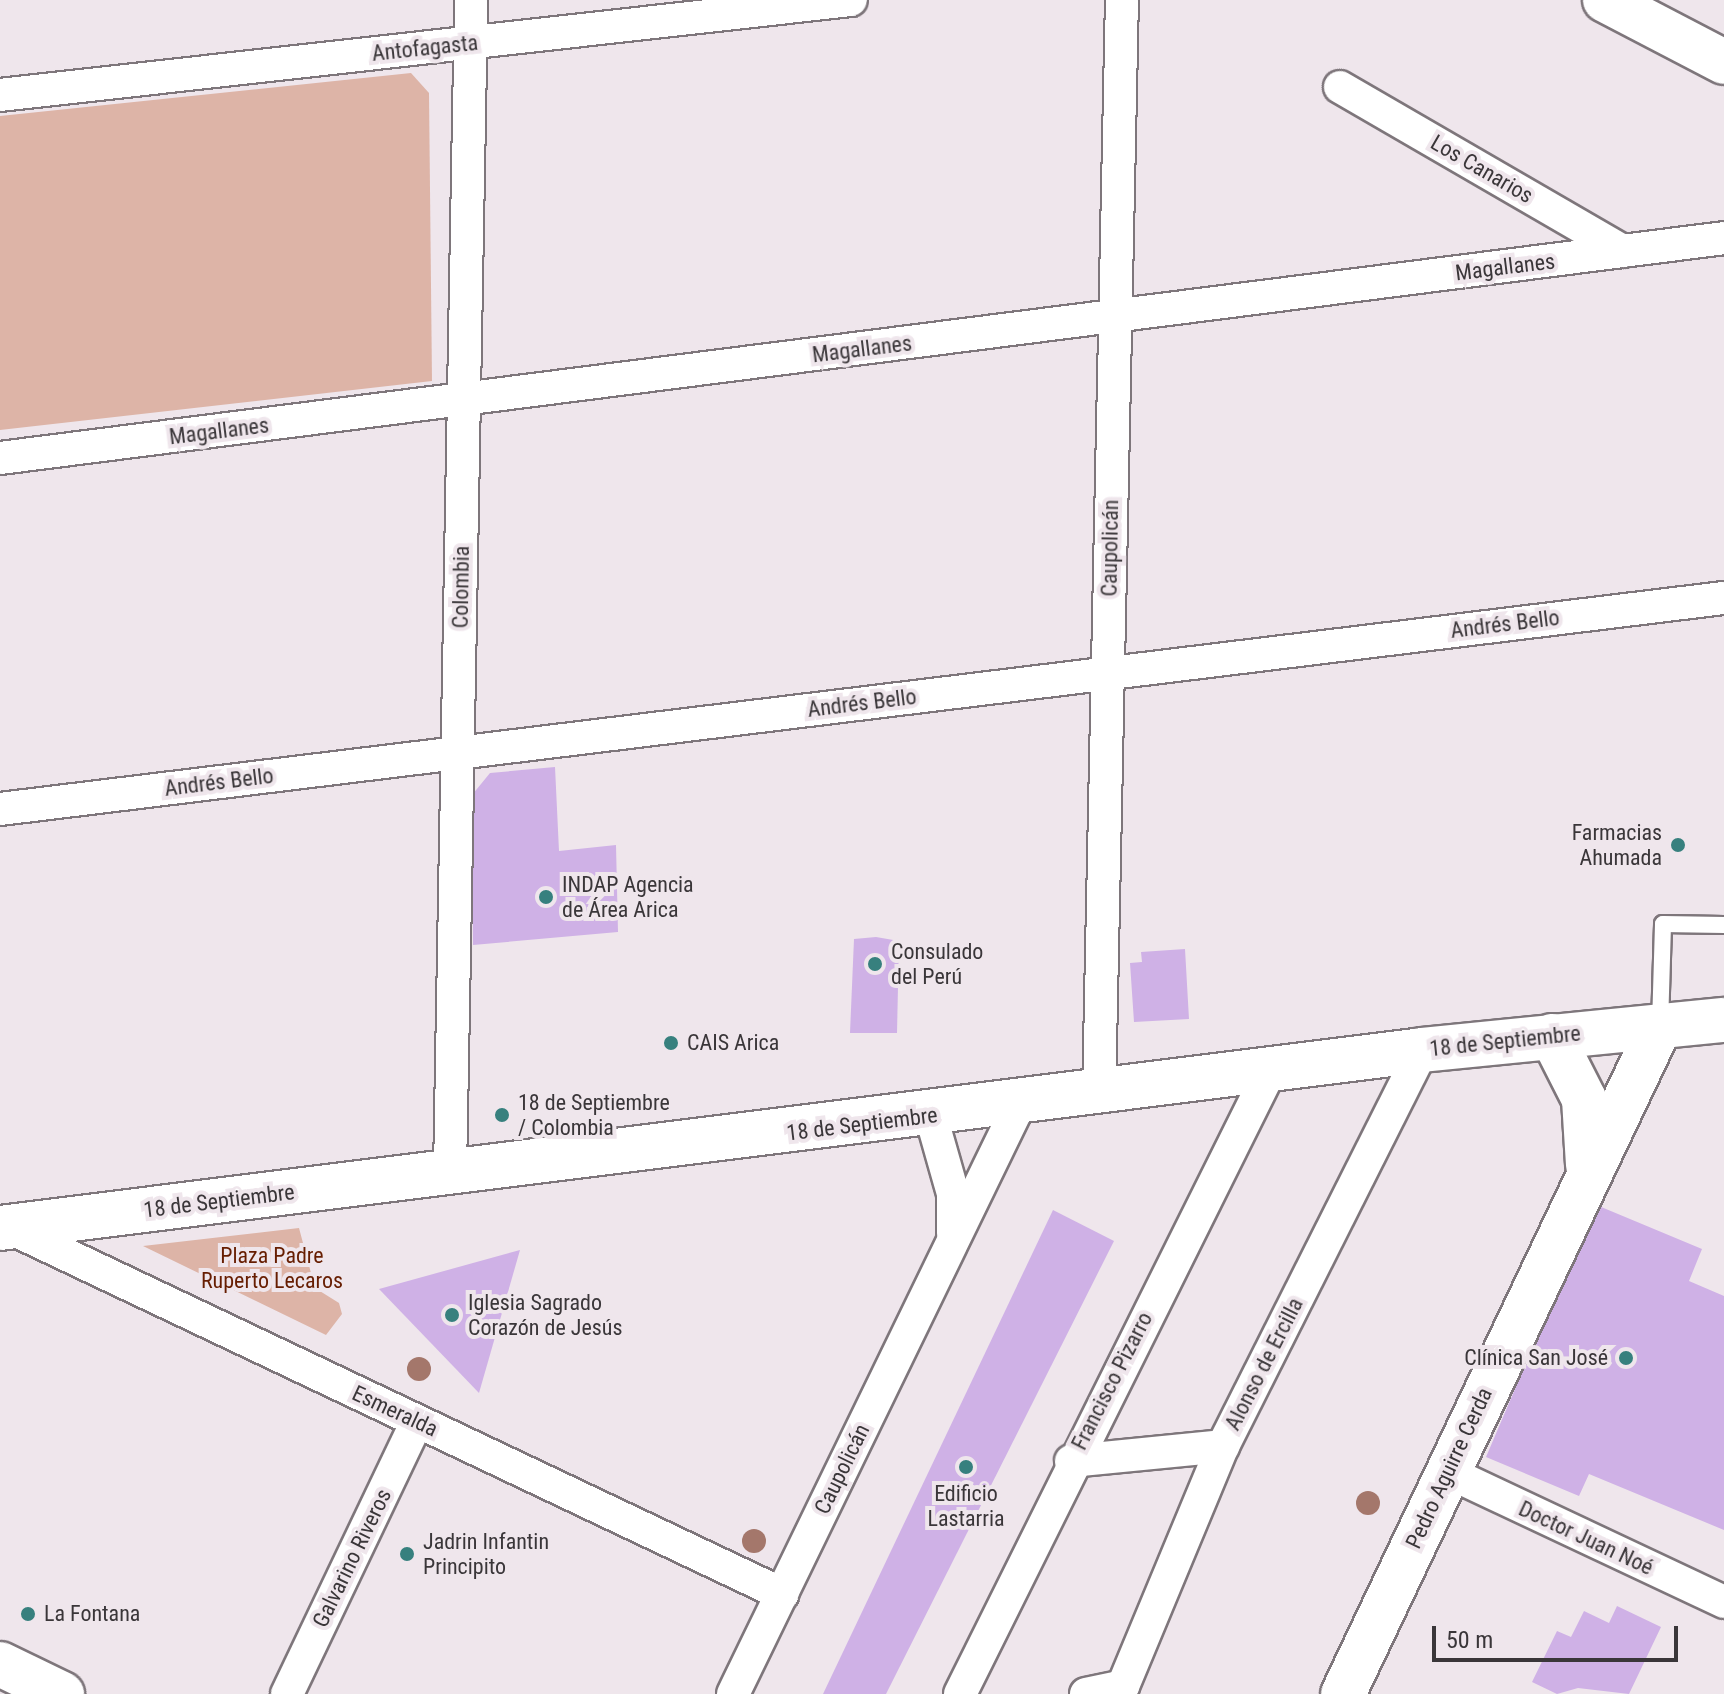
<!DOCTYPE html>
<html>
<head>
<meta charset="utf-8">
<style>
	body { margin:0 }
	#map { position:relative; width:1724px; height:1694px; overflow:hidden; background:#efe6ec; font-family:"Roboto Condensed",sans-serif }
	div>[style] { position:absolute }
	.green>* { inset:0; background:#ddb4a7 }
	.building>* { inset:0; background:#cfb1e6 }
	.roads { filter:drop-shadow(2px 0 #7e767b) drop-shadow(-2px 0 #7e767b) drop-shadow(0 2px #7e767b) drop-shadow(0 -2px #7e767b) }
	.lane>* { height:16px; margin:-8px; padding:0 8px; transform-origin:8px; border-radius:8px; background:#fff }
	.street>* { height:32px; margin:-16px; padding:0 16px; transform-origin:16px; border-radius:16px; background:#fff }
	.secondary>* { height:44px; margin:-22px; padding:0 22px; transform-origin:22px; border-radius:22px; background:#fff }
	.trees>* { width:24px; height:24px; margin:-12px; border-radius:50%; background:#a4776b }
	.dots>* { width:22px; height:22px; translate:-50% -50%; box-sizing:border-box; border:4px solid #efe6ec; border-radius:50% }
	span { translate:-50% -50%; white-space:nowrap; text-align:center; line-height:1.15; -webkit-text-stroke:8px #efe6ec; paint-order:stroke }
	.street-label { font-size:22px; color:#3a3639 }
	.poi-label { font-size:22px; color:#3a3639 }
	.right { translate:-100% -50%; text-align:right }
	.left { translate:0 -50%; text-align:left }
	.park-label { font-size:22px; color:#661d01 }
	.scale { position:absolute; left:1432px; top:1626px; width:246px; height:36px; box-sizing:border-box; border:4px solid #3a3639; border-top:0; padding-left:10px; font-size:24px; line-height:28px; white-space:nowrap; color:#3a3639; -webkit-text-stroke:6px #efe6ec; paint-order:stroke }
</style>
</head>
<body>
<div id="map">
	<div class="green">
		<div style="clip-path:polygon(411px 73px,429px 93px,432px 381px,0 430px,0 116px)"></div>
		<div style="clip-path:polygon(299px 1228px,315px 1288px,339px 1303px,342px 1314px,326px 1335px,143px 1246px)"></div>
	</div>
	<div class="building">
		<div style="clip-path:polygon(555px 767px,559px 851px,616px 845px,618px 932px,473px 945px,472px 795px,490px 773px)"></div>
		<div style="clip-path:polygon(876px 937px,899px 941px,897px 1033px,850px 1033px,854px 939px)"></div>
		<div style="clip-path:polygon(1185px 949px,1189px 1019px,1134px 1022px,1130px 963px,1142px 962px,1141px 952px)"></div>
		<div style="clip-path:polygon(1594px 1204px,1702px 1249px,1689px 1281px,1724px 1296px,1724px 1530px,1589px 1474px,1579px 1496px,1486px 1457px)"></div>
		<div style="clip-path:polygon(1053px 1210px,1114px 1241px,886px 1694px,823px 1694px)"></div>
		<div style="clip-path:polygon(520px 1250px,479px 1393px,379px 1289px)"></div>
		<div style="clip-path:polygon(1617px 1606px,1661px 1627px,1629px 1694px,1578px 1688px,1557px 1694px,1532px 1682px,1557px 1631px,1571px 1637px,1584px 1611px,1609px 1623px)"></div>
	</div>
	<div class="roads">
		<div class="lane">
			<div style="left:1660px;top:1026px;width:102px;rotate:-88.3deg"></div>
			<div style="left:1663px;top:924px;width:61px;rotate:0.9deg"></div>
		</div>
		<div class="street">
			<div style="left:1340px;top:87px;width:327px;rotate:30.1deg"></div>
			<div style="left:0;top:95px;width:856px;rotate:-6.37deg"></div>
			<div style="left:0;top:458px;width:1738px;rotate:-7.27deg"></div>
			<div style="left:0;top:809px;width:1737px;rotate:-6.98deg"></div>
			<div style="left:1099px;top:1095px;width:1095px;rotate:-88.8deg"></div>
			<div style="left:931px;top:1116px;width:81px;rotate:74.2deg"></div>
			<div style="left:953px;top:1194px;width:39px;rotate:90deg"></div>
			<div style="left:450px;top:1173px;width:1173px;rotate:-88.97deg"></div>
			<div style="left:8px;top:1227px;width:857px;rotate:25.37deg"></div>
			<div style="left:1071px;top:1461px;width:153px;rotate:-5.6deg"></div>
			<div style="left:1448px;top:1472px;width:305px;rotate:25.2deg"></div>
			<div style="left:287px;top:1694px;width:301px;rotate:-64.5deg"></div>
			<div style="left:733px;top:1694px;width:655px;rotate:-64.1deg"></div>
			<div style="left:960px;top:1694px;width:696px;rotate:-63.55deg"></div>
			<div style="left:1086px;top:1694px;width:38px;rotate:-12deg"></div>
			<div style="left:1123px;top:1686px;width:260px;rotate:-67.4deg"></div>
			<div style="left:1223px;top:1446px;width:443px;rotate:-63.3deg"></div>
		</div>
		<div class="secondary">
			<div style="left:1605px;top:0;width:134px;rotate:27.5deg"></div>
			<div style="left:1552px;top:1036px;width:71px;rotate:63.1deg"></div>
			<div style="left:1584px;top:1099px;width:66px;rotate:86.5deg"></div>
			<div style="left:0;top:1228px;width:1433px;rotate:-7.13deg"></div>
			<div style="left:1422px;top:1050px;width:303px;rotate:-5.7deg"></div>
			<div style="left:0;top:1664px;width:69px;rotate:25.8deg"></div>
			<div style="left:1343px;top:1694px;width:739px;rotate:-64.61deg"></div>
		</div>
	</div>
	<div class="trees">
		<div style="left:419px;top:1369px"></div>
		<div style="left:1368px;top:1503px"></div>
		<div style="left:754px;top:1541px"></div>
	</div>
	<div class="dots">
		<div style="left:1678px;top:845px;background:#37807e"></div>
		<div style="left:546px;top:897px;background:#37807e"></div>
		<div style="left:875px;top:964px;background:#37807e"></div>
		<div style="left:671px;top:1043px;background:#37807e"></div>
		<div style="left:502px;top:1115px;background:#37807e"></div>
		<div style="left:452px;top:1315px;background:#37807e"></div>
		<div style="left:1626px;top:1358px;background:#37807e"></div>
		<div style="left:966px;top:1467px;background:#37807e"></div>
		<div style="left:407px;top:1554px;background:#37807e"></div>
		<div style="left:28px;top:1614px;background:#37807e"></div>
	</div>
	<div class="street-label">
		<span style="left:425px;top:48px;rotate:-6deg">Antofagasta</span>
		<span style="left:1482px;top:169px;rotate:30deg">Los Canarios</span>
		<span style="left:1505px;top:267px;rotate:-7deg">Magallanes</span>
		<span style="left:862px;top:349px;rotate:-7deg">Magallanes</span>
		<span style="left:219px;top:431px;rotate:-7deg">Magallanes</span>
		<span style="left:1110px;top:548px;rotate:-89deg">Caupolicán</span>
		<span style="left:461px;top:587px;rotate:-89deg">Colombia</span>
		<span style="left:1505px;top:624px;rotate:-7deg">Andrés Bello</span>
		<span style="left:862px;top:703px;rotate:-7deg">Andrés Bello</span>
		<span style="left:219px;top:782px;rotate:-7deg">Andrés Bello</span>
		<span style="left:1505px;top:1041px;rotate:-6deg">18 de Septiembre</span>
		<span style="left:862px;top:1124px;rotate:-7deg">18 de Septiembre</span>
		<span style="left:219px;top:1201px;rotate:-7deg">18 de Septiembre</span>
		<span style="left:1264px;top:1364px;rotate:-63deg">Alonso de Ercilla</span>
		<span style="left:1112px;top:1381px;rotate:-63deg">Francisco Pizarro</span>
		<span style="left:395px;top:1411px;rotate:25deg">Esmeralda</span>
		<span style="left:1449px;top:1468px;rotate:-65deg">Pedro Aguirre Cerda</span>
		<span style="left:842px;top:1469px;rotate:-64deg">Caupolicán</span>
		<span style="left:1586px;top:1538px;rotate:25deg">Doctor Juan Noé</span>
		<span style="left:352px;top:1558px;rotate:-64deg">Galvarino Riveros</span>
	</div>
	<div class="poi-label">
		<span class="right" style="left:1662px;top:845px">Farmacias<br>Ahumada</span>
		<span class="left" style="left:562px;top:897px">INDAP Agencia<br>de Área Arica</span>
		<span class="left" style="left:891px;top:964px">Consulado<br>del Perú</span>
		<span class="left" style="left:687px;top:1043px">CAIS Arica</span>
		<span class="left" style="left:518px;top:1115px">18 de Septiembre<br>/ Colombia</span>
		<span class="left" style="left:468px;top:1315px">Iglesia Sagrado<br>Corazón de Jesús</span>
		<span class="right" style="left:1608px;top:1358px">Clínica San José</span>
		<span style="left:966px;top:1506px">Edificio<br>Lastarria</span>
		<span class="left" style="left:423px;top:1554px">Jadrin Infantin<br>Principito</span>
		<span class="left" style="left:44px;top:1614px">La Fontana</span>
	</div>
	<div class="park-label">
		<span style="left:272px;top:1268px">Plaza Padre<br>Ruperto Lecaros</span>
	</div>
	<div class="scale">50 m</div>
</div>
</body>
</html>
